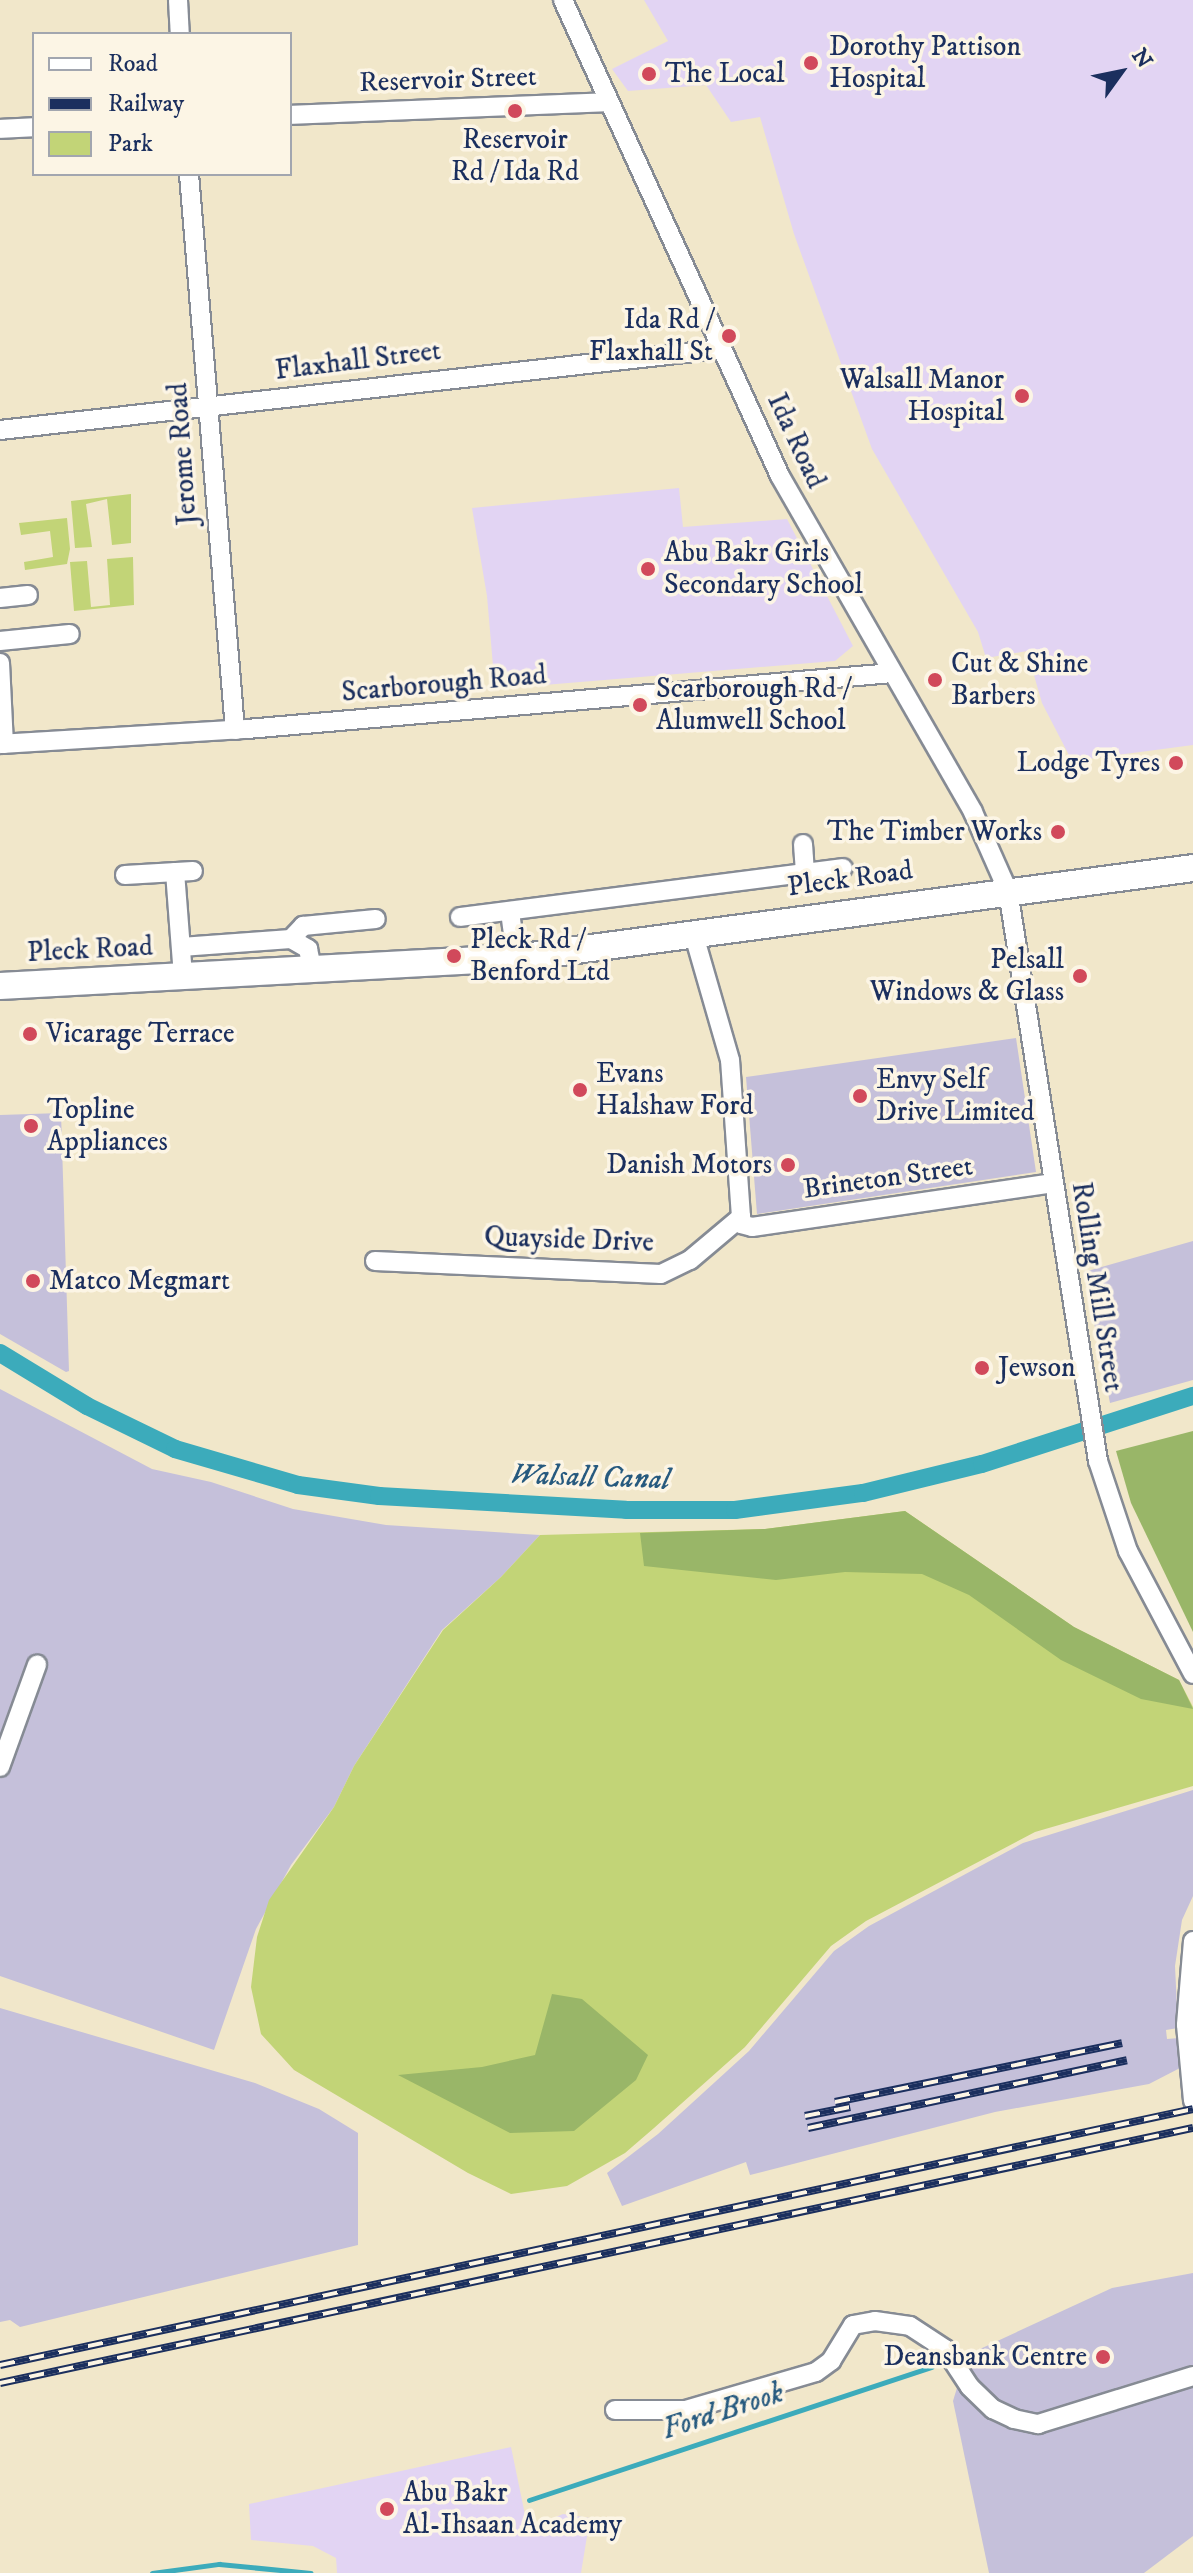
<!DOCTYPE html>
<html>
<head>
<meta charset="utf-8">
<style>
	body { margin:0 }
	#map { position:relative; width:1193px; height:2573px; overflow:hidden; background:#f1e7ca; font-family:"IM FELL DW Pica",serif }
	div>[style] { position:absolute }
	.built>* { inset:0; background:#e2d4f3 }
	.industrial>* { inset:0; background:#c5c0da }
	.green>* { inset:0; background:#c2d477 }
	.forest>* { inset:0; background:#99b668 }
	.stream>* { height:5px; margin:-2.5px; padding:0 2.5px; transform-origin:2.5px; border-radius:2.5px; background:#3cabbb }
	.canal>* { height:18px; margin:-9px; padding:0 9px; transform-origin:9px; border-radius:9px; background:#3cabbb }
	.roads { filter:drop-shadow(2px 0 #868b94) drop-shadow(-2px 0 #868b94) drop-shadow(0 2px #868b94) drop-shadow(0 -2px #868b94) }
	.minor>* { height:18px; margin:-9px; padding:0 9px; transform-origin:9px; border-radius:9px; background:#fff }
	.highway>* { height:26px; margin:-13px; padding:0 13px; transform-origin:13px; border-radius:13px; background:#fff }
	.rail>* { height:8px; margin-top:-4px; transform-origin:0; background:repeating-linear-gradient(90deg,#fcf5e5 0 15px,#1b2f5e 0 30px); box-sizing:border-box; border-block:2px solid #1b2f5e }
	.dots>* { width:22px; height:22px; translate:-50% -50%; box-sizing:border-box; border:4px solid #fcf5e5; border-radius:50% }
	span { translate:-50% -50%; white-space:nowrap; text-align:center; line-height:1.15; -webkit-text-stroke:7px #fcf5e5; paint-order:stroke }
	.poi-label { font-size:28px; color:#1b2f5e }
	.left { translate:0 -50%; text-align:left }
	.right { translate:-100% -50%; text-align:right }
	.street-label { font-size:28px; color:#1b2f5e }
	.water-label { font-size:30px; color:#275a7f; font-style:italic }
	.legend { position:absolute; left:32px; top:32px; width:260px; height:144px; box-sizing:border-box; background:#fcf5e5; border:2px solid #a2a6af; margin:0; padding:10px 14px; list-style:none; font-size:24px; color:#1b2f5e }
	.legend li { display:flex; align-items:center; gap:16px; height:40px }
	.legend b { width:40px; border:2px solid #a2a6af }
	.north { position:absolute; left:1081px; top:32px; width:80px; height:80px; -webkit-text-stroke:6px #fcf5e5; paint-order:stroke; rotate:57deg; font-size:22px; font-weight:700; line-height:32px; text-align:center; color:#1b2f5e }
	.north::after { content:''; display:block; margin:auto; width:28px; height:36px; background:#1b2f5e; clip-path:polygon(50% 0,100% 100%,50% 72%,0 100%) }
</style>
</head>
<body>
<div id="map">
	<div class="built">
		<div style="clip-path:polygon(644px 0,1193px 0,1193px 745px,1072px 761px,1042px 703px,1027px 651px,986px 658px,978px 632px,872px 449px,794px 234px,760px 117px,731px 122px,706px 85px,628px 91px,612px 69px,668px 41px)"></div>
		<div style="clip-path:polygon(679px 488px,683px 527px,787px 519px,853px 646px,835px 661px,495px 689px,487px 596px,472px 508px)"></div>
		<div style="clip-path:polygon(511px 2447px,528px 2529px,563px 2514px,590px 2518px,581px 2573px,337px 2573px,336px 2558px,313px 2546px,251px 2540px,249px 2504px)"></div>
	</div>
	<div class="industrial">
		<div style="clip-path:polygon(1016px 1038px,1036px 1172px,757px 1214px,746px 1077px)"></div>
		<div style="clip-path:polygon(61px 1113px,69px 1371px,66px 1372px,0 1334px,0 1115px)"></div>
		<div style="clip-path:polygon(1193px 1241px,1193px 1380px,1110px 1403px,1084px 1272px)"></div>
		<div style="clip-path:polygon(0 1389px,152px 1469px,211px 1482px,293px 1509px,386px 1525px,540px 1535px,501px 1577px,442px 1630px,354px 1766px,334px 1807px,291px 1865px,256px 1929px,214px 2050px,0 1976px)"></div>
		<div style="clip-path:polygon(1193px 1790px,1193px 1896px,1182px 1920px,1175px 1966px,1178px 2028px,1166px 2030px,1167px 2039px,1179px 2038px,1180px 2068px,1149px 2084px,995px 2112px,750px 2175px,746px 2162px,622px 2206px,607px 2173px,658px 2134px,749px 2051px,834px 1951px,869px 1926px,1023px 1843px)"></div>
		<div style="clip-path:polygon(0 2008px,255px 2083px,319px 2109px,358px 2133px,358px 2245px,20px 2327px,10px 2320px,0 2322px)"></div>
		<div style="clip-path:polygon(1193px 2273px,1193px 2536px,1144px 2573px,989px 2573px,953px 2401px,967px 2355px,1112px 2288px)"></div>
	</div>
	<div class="green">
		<div style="clip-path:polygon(131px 494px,131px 543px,112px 545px,107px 499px,86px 504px,92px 547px,75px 548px,71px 501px)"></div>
		<div style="clip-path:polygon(67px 518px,70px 549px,67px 564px,25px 570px,24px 562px,53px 557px,50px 531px,21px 535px,19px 523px)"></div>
		<div style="clip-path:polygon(133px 557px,134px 605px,74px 611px,70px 562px,87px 561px,91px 607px,110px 605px,107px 559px)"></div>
		<div style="clip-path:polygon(905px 1511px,1074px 1627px,1179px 1680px,1193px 1707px,1193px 1786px,1035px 1832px,866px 1921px,831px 1946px,745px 2047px,654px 2128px,625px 2153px,567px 2186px,511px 2194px,468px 2173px,294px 2070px,261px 2034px,251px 1987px,257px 1937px,269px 1900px,334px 1807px,354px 1766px,443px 1630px,501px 1577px,540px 1535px,765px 1529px)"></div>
	</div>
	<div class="forest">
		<div style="clip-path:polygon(1193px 1431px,1193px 1632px,1131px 1503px,1116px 1451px)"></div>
		<div style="clip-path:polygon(905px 1511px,1074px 1627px,1179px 1680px,1193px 1709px,1141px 1699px,1061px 1660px,969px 1595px,922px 1574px,845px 1572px,776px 1580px,644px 1566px,640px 1533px,765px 1529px)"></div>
		<div style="clip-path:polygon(552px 1994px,582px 1999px,648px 2055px,636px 2080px,574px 2131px,510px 2133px,398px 2075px,482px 2067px,535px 2055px)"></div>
	</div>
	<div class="stream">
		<div style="left:529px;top:2500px;width:424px;rotate:-18.3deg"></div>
		<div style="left:152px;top:2573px;width:68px;rotate:-7.7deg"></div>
		<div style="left:219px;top:2564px;width:92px;rotate:5.6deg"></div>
	</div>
	<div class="canal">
		<div style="left:0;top:1353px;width:102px;rotate:31.3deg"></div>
		<div style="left:87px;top:1406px;width:98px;rotate:26deg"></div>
		<div style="left:175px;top:1449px;width:128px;rotate:16.3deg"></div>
		<div style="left:298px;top:1485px;width:82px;rotate:7.7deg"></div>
		<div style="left:379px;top:1496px;width:247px;rotate:3.2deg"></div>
		<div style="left:626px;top:1510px;width:109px"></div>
		<div style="left:735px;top:1510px;width:129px;rotate:-7.6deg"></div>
		<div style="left:863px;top:1493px;width:122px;rotate:-13.7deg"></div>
		<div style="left:982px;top:1464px;width:222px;rotate:-17.9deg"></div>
	</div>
	<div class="roads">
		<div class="minor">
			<div style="left:178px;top:0;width:34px;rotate:87deg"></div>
			<div style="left:563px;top:0;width:523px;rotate:65.49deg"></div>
			<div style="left:780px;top:476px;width:387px;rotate:60.1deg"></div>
			<div style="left:973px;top:812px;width:86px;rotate:66.1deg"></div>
			<div style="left:1008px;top:891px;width:577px;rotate:81.03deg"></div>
			<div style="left:1098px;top:1461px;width:95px;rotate:71.6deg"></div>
			<div style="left:1128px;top:1551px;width:139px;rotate:62.1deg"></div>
			<div style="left:290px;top:115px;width:319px;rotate:-2.3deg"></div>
			<div style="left:0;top:129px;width:34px;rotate:-3deg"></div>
			<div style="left:189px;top:174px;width:558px;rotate:85.27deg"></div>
			<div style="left:0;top:430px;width:726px;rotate:-6.41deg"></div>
			<div style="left:0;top:598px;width:28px;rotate:-6deg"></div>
			<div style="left:0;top:641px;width:70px;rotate:-5.7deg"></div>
			<div style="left:0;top:663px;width:81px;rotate:87.2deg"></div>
			<div style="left:0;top:744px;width:247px;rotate:-3.5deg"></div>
			<div style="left:247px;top:729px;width:647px;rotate:-4.96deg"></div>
			<div style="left:803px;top:844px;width:28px;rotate:86deg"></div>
			<div style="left:175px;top:872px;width:105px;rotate:85.6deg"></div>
			<div style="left:125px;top:875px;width:68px;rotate:-3.4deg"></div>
			<div style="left:510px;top:911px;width:47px;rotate:82.7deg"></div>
			<div style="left:460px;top:917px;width:386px;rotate:-7.3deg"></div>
			<div style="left:291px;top:939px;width:18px;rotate:-47deg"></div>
			<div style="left:303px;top:926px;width:73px;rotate:-5.5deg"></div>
			<div style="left:181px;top:947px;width:110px;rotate:-4.2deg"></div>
			<div style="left:291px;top:939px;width:20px;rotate:30deg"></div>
			<div style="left:308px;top:949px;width:19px;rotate:78deg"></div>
			<div style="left:741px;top:1217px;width:7px;rotate:90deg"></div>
			<div style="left:741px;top:1224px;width:11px;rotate:15deg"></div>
			<div style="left:752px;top:1227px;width:303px;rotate:-8.3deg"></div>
			<div style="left:375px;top:1261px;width:286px;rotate:2.6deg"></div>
			<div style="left:661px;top:1274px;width:32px;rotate:-26deg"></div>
			<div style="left:690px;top:1260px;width:67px;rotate:-40.1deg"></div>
			<div style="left:741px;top:1217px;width:157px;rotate:-94deg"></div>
			<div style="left:730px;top:1060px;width:133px;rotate:-106.1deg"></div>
			<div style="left:0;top:1767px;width:109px;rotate:-70.1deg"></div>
			<div style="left:1193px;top:1941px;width:84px;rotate:94.8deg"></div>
			<div style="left:1186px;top:2025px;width:76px;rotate:84.7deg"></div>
			<div style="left:615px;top:2410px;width:71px"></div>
			<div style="left:686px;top:2410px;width:135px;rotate:-16.3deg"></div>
			<div style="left:816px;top:2372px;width:19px;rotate:-36deg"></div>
			<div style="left:831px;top:2361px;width:42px;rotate:-58.6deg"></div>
			<div style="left:853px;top:2325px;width:22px;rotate:-10deg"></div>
			<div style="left:875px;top:2321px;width:35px;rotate:8deg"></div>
			<div style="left:910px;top:2326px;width:42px;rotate:33.3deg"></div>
			<div style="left:945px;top:2349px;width:45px;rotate:56.7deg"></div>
			<div style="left:970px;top:2387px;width:32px;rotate:44deg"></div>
			<div style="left:993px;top:2409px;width:23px;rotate:25deg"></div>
			<div style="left:1014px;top:2419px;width:25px;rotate:12deg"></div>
			<div style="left:1038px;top:2424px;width:162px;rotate:-17.2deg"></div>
		</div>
		<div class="highway">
			<div style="left:0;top:986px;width:517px;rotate:-3.11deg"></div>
			<div style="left:516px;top:958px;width:683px;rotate:-7.57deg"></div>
		</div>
	</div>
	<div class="rail">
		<div style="left:835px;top:2102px;width:293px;rotate:-11.6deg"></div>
		<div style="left:805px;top:2116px;width:46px;rotate:-11.3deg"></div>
		<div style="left:808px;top:2128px;width:326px;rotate:-12deg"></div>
		<div style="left:0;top:2365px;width:1220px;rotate:-12.11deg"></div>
		<div style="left:0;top:2383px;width:1220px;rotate:-12.07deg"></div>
	</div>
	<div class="dots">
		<div style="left:811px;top:63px;background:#d1495b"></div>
		<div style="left:649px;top:74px;background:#d1495b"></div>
		<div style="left:515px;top:111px;background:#d1495b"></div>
		<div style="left:729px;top:336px;background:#d1495b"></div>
		<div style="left:1022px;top:396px;background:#d1495b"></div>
		<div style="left:648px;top:569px;background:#d1495b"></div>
		<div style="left:935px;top:680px;background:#d1495b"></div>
		<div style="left:640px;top:705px;background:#d1495b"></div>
		<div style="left:1176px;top:763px;background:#d1495b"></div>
		<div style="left:1058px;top:832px;background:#d1495b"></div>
		<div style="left:454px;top:956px;background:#d1495b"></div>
		<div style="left:1080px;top:976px;background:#d1495b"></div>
		<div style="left:30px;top:1034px;background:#d1495b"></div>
		<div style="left:580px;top:1090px;background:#d1495b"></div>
		<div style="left:860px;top:1096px;background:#d1495b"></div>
		<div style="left:31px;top:1126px;background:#d1495b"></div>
		<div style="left:788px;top:1165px;background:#d1495b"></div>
		<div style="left:33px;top:1281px;background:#d1495b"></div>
		<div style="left:982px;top:1368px;background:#d1495b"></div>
		<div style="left:1103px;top:2357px;background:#d1495b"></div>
		<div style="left:387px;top:2509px;background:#d1495b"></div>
	</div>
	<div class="poi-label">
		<span class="left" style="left:829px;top:63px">Dorothy Pattison<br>Hospital</span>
		<span class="left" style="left:665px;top:74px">The Local</span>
		<span style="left:515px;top:156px">Reservoir<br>Rd / Ida Rd</span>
		<span class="right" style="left:713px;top:336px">Ida Rd /<br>Flaxhall St</span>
		<span class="right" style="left:1004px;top:396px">Walsall Manor<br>Hospital</span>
		<span class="left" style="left:664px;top:569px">Abu Bakr Girls<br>Secondary School</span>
		<span class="left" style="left:951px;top:680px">Cut &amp; Shine<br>Barbers</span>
		<span class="left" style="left:656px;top:705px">Scarborough Rd /<br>Alumwell School</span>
		<span class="right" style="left:1160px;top:763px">Lodge Tyres</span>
		<span class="right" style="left:1042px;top:832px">The Timber Works</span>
		<span class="left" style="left:470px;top:956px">Pleck Rd /<br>Benford Ltd</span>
		<span class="right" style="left:1064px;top:976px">Pelsall<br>Windows &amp; Glass</span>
		<span class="left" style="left:46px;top:1034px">Vicarage Terrace</span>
		<span class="left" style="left:596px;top:1090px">Evans<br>Halshaw Ford</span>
		<span class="left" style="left:876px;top:1096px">Envy Self<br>Drive Limited</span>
		<span class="left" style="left:47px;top:1126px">Topline<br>Appliances</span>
		<span class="right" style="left:772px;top:1165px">Danish Motors</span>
		<span class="left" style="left:49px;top:1281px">Matco Megmart</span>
		<span class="left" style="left:998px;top:1368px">Jewson</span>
		<span class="right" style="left:1087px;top:2357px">Deansbank Centre</span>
		<span class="left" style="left:403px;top:2509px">Abu Bakr<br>Al-Ihsaan Academy</span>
	</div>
	<div class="street-label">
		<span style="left:448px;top:80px;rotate:-2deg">Reservoir Street</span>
		<span style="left:358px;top:361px;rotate:-7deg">Flaxhall Street</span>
		<span style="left:796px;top:441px;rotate:65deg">Ida Road</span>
		<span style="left:183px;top:454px;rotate:-94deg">Jerome Road</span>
		<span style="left:444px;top:684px;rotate:-5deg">Scarborough Road</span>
		<span style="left:850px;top:879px;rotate:-8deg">Pleck Road</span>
		<span style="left:90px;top:950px;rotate:-3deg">Pleck Road</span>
		<span style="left:888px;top:1178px;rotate:-8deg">Brineton Street</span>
		<span style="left:569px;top:1240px;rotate:2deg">Quayside Drive</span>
		<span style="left:1097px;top:1287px;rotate:81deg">Rolling Mill Street</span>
	</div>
	<div class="water-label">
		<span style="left:590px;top:1478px;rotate:2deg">Walsall Canal</span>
		<span style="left:723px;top:2412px;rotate:-18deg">Ford Brook</span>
	</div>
	<ul class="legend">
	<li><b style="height:10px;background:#fff"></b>Road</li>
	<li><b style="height:10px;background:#1b2f5e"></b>Railway</li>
	<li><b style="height:22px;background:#c2d477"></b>Park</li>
	</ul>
	<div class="north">N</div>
</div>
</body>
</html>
